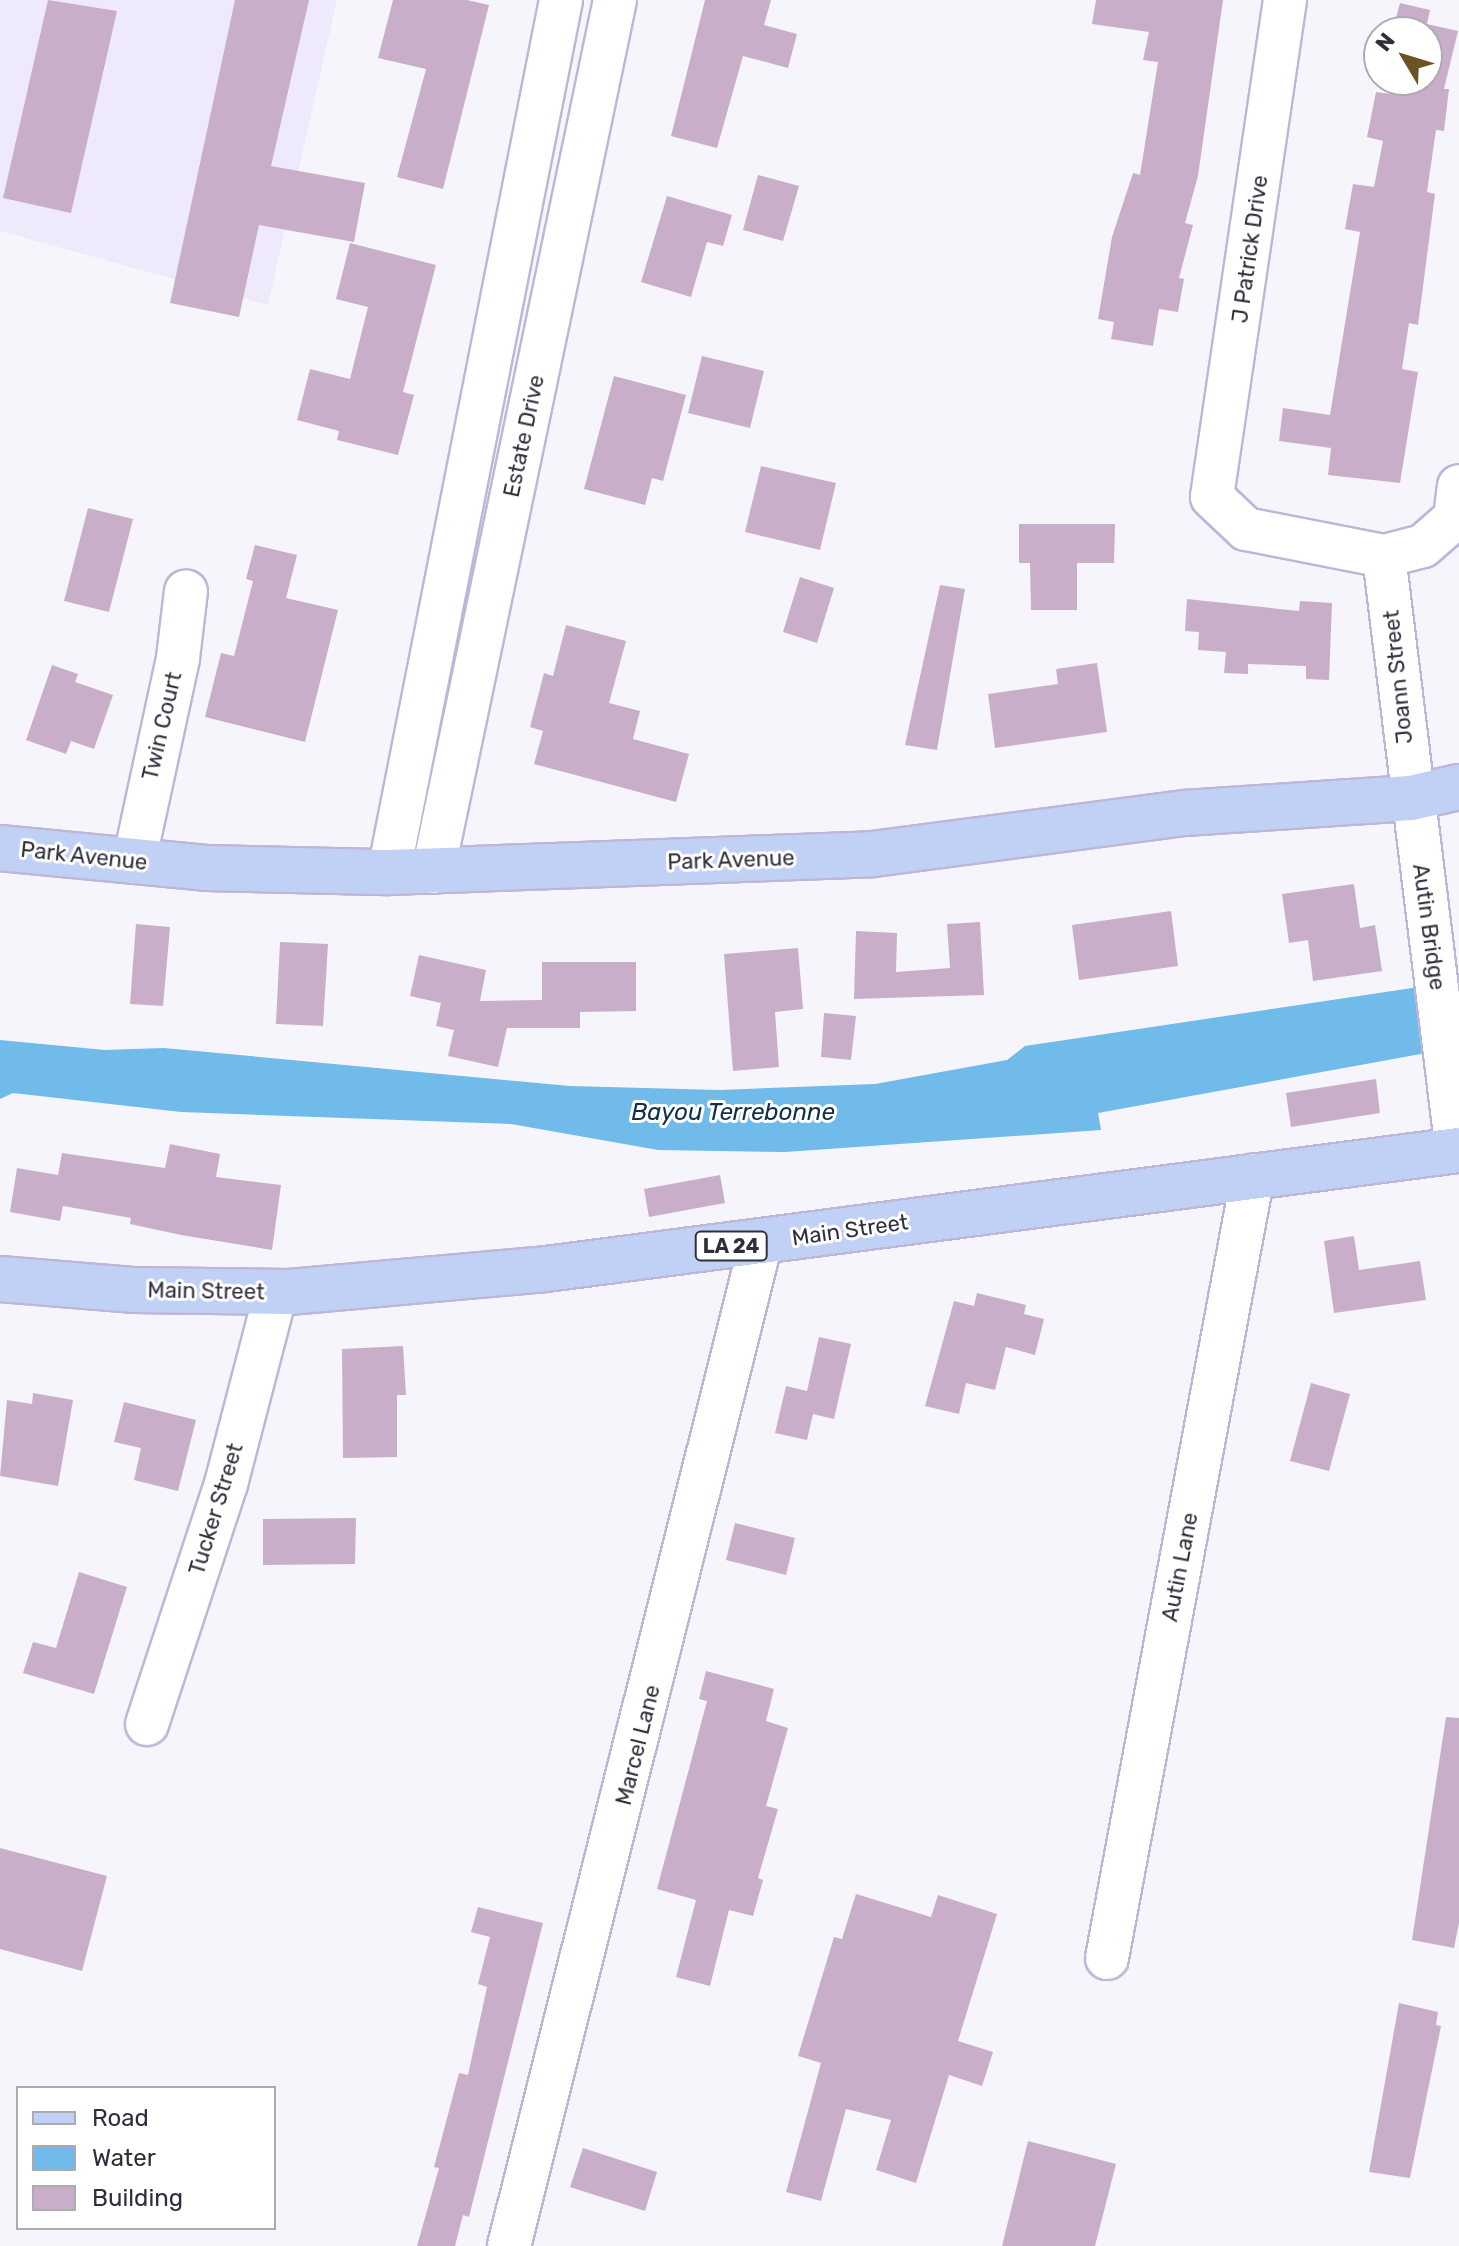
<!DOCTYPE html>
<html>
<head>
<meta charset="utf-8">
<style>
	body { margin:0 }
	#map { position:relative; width:1459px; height:2246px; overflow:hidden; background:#f7f5fc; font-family:Rubik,sans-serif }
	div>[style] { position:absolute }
	.built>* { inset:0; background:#eeeafc }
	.water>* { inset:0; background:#70bbe9 }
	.building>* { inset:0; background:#c9aeca }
	.roads { filter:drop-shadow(2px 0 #beb6d9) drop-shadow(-2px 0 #beb6d9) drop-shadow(0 2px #beb6d9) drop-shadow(0 -2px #beb6d9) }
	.minor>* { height:42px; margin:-21px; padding:0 21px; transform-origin:21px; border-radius:21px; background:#fff }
	.major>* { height:44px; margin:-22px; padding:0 22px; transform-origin:22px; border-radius:22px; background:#c1d1f6 }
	span { translate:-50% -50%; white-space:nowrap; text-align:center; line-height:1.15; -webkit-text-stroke:6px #fff; paint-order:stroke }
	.shield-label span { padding:2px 6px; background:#fff; border:2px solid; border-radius:6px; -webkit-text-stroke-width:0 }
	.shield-label { font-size:20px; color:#312e3c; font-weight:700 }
	.street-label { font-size:22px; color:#312e3c }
	.water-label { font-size:24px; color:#103145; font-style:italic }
	.legend { position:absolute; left:16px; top:2086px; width:260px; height:144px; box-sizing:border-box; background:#fff; border:2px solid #adabb1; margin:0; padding:10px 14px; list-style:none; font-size:24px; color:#312e3c }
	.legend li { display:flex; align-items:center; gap:16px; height:40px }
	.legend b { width:40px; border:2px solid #adabb1 }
	.north { position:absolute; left:1363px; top:16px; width:80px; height:80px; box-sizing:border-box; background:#fff; border:2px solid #adabb1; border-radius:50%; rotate:308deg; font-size:22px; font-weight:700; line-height:32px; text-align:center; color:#312e3c }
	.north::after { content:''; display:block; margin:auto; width:28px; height:36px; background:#6c5324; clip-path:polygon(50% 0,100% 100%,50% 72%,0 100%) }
</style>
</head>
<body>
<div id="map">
	<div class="built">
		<div style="clip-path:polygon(0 0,337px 0,268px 305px,0 231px)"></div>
	</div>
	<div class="water">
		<div style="clip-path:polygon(1459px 981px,1459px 1047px,1098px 1113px,1101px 1130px,785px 1152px,658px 1150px,511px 1124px,181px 1112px,13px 1093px,0 1099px,0 1040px,105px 1050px,164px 1048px,570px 1086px,720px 1090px,875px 1084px,1007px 1060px,1025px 1046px)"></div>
	</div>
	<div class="building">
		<div style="clip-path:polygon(48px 0,117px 11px,71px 213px,3px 198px)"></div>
		<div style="clip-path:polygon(235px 0,309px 0,271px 166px,365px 183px,354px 242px,259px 225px,239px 317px,170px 303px)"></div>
		<div style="clip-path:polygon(393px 0,467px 0,489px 5px,443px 189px,397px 177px,426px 69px,378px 58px)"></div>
		<div style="clip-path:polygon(705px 0,771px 0,764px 25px,797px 34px,788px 68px,743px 56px,717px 148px,671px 136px)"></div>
		<div style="clip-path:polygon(1096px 0,1223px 0,1198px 176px,1185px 223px,1193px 225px,1179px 278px,1184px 279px,1178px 312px,1159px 309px,1153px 346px,1111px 339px,1114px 322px,1098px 319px,1112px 237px,1133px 173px,1140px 175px,1158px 62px,1143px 60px,1149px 32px,1092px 24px)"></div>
		<div style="clip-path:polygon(1400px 3px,1430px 10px,1427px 24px,1458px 31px,1444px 89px,1449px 89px,1444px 131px,1436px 130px,1427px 192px,1435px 194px,1418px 325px,1409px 323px,1402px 369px,1418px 372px,1400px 483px,1328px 475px,1331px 448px,1279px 441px,1283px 408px,1330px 415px,1360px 232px,1345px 229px,1353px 184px,1374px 187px,1383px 141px,1367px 137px,1376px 92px,1406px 96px,1407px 83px,1427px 86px,1427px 25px,1426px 32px,1392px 32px)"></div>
		<div style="clip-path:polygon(758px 175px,799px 186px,783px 241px,743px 230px)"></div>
		<div style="clip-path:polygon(667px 196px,732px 215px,723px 246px,707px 242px,691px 297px,641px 282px)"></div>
		<div style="clip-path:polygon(350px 243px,436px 265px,403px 392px,414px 395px,398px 455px,337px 440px,339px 431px,297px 420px,310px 369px,350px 379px,368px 307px,336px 299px)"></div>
		<div style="clip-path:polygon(702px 356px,764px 371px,750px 428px,688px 413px)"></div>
		<div style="clip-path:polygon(614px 376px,686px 395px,663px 481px,652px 478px,645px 505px,584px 489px)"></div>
		<div style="clip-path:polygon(761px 466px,836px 483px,820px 550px,745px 532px)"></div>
		<div style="clip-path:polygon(88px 508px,133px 519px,109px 612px,64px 601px)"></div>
		<div style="clip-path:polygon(1019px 524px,1115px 524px,1114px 563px,1077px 563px,1077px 610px,1031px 610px,1030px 563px,1019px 563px)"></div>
		<div style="clip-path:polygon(255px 545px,297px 555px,286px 598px,338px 610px,305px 742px,205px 717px,221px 653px,234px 656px,253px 581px,246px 579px)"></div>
		<div style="clip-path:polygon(800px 577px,834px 588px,817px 643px,783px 632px)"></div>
		<div style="clip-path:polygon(940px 585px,965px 589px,937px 750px,905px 745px)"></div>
		<div style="clip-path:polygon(1187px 599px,1299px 611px,1300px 601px,1332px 603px,1329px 680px,1306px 679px,1306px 666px,1248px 664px,1248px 674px,1224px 673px,1226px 652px,1198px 650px,1199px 632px,1185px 631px)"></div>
		<div style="clip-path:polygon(566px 625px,626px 641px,609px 703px,640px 711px,633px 739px,689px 754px,676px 802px,534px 764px,543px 731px,530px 727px,544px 673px,553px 676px)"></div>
		<div style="clip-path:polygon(1097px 663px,1107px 732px,995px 748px,988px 694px,1058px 684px,1056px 669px)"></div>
		<div style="clip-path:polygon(52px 665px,78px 674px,75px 682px,113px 695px,94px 749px,71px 741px,66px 754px,26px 740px)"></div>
		<div style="clip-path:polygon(1354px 884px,1360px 928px,1375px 925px,1382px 971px,1313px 981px,1308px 940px,1289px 943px,1282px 894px)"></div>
		<div style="clip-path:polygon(1171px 911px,1178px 966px,1079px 980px,1072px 925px)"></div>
		<div style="clip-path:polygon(980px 922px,984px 995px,854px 999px,856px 931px,897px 933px,896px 972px,950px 968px,947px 924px)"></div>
		<div style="clip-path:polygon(136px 924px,170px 927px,163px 1006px,130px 1004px)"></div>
		<div style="clip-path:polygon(280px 942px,328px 944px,323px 1026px,276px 1024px)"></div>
		<div style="clip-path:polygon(798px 948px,803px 1009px,775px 1012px,779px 1067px,733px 1071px,724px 954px)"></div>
		<div style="clip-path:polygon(419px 955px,486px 970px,480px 1001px,542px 1000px,542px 962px,636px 962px,636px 1011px,580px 1012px,580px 1028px,507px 1028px,498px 1067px,448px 1056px,454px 1030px,436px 1026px,441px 1003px,410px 996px)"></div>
		<div style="clip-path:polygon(824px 1013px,856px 1016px,851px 1060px,821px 1057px)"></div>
		<div style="clip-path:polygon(1376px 1079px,1380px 1113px,1291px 1127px,1286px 1093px)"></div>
		<div style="clip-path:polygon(170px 1144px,220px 1154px,216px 1177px,281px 1185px,272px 1250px,181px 1235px,130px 1224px,131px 1218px,63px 1206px,60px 1221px,10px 1212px,17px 1168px,58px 1175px,62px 1153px,165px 1168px)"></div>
		<div style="clip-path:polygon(720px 1175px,725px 1203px,649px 1217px,644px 1189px)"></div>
		<div style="clip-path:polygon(1354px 1236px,1359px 1270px,1420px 1261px,1426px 1300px,1334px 1313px,1324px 1241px)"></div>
		<div style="clip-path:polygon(977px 1293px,1026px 1305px,1024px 1314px,1044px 1319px,1035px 1355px,1006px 1347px,995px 1390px,966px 1383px,959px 1414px,925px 1406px,954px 1301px,974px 1306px)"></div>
		<div style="clip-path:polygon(819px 1337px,851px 1344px,834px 1419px,813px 1414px,807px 1440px,775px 1433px,786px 1386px,807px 1391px)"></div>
		<div style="clip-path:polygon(403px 1346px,406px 1395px,397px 1395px,397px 1457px,343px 1458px,342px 1349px)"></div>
		<div style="clip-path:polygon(1311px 1383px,1350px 1394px,1329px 1471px,1290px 1461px)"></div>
		<div style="clip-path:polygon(33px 1393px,73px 1400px,58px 1486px,0 1476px,7px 1400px,32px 1404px)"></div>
		<div style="clip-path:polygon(124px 1402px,196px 1420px,178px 1491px,134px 1480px,141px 1448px,114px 1442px)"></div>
		<div style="clip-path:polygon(356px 1518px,355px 1564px,263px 1565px,263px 1519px)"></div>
		<div style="clip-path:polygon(735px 1523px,795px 1538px,786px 1575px,726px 1560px)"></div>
		<div style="clip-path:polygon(79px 1572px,127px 1587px,94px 1694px,23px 1673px,33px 1642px,56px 1648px)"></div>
		<div style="clip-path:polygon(706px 1671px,774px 1689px,766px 1721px,788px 1728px,766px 1806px,778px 1809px,758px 1878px,763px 1880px,753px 1916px,729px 1910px,710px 1986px,676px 1977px,696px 1900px,657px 1889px,707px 1701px,699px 1699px)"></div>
		<div style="clip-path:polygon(1446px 1717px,1459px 1718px,1459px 1923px,1454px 1948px,1412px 1940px)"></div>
		<div style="clip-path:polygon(0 1848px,107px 1876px,82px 1971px,0 1949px)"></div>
		<div style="clip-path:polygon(856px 1894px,931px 1917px,938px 1895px,997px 1914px,958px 2041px,993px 2052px,982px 2086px,949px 2075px,916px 2183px,876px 2170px,891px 2120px,846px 2109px,821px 2201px,786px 2192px,821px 2063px,798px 2056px,834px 1937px,842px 1939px)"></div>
		<div style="clip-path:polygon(478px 1907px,543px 1923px,469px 2217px,463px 2215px,455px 2246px,417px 2246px,439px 2168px,434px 2167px,459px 2073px,468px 2075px,487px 1987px,478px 1984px,490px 1937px,471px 1932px)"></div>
		<div style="clip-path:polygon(1399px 2003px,1438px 2012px,1436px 2025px,1441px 2026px,1410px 2178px,1369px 2172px)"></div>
		<div style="clip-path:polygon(1028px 2141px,1116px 2164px,1095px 2246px,1002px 2246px)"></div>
		<div style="clip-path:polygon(583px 2148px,657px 2172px,645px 2211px,570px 2187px)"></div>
	</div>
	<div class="roads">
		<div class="minor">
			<div style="left:1285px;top:0;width:502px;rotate:98.36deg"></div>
			<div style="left:1212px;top:497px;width:47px;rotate:43.3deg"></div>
			<div style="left:1246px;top:529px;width:141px;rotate:11.1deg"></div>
			<div style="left:1384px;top:556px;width:40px;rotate:-14.4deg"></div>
			<div style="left:1423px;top:546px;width:43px;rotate:-41.2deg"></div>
			<div style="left:1455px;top:518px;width:32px;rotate:-83deg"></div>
			<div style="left:1384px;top:556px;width:599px;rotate:83.01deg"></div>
			<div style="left:134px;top:862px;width:209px;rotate:-77.8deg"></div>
			<div style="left:178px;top:658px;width:67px;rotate:-83.2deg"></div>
			<div style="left:389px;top:872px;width:889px;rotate:-78.84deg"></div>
			<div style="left:433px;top:872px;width:891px;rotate:-78.21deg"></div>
			<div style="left:147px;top:1724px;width:253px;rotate:-71.8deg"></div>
			<div style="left:226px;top:1484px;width:198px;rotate:-75.4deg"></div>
			<div style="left:1107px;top:1958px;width:796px;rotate:-79.44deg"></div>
			<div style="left:509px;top:2246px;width:1035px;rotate:-75.91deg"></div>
		</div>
		<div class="major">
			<div style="left:0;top:848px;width:207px;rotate:5.5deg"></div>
			<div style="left:206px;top:868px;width:183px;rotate:1.3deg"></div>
			<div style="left:389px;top:872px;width:484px;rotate:-2.1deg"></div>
			<div style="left:873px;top:854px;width:315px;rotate:-7.5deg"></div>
			<div style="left:1185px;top:813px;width:226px;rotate:-3.8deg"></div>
			<div style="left:1411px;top:798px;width:49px;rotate:-12.9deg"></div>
			<div style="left:0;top:1279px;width:133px;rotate:4.7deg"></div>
			<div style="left:133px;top:1290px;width:156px;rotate:0.7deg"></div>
			<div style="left:289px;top:1292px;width:258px;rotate:-5.1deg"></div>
			<div style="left:546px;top:1269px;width:921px;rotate:-7.43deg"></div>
		</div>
	</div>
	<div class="shield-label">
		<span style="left:731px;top:1246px">LA 24</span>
	</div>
	<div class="street-label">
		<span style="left:1250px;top:249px;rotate:-82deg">J Patrick Drive</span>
		<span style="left:524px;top:436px;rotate:-78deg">Estate Drive</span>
		<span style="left:1398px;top:677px;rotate:-96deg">Joann Street</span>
		<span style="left:162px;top:726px;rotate:-77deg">Twin Court</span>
		<span style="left:84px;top:856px;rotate:6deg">Park Avenue</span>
		<span style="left:731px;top:860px;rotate:-2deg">Park Avenue</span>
		<span style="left:1429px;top:927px;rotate:82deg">Autin Bridge</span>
		<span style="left:850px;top:1230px;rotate:-8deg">Main Street</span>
		<span style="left:206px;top:1291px;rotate:1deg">Main Street</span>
		<span style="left:216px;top:1509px;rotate:-73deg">Tucker Street</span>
		<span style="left:1180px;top:1567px;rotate:-79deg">Autin Lane</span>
		<span style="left:638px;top:1745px;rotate:-76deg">Marcel Lane</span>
	</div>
	<div class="water-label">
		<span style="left:733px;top:1113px">Bayou Terrebonne</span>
	</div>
	<ul class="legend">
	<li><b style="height:10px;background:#c1d1f6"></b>Road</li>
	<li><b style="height:22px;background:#70bbe9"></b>Water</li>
	<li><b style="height:22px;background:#c9aeca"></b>Building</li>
	</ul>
	<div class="north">N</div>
</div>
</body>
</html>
